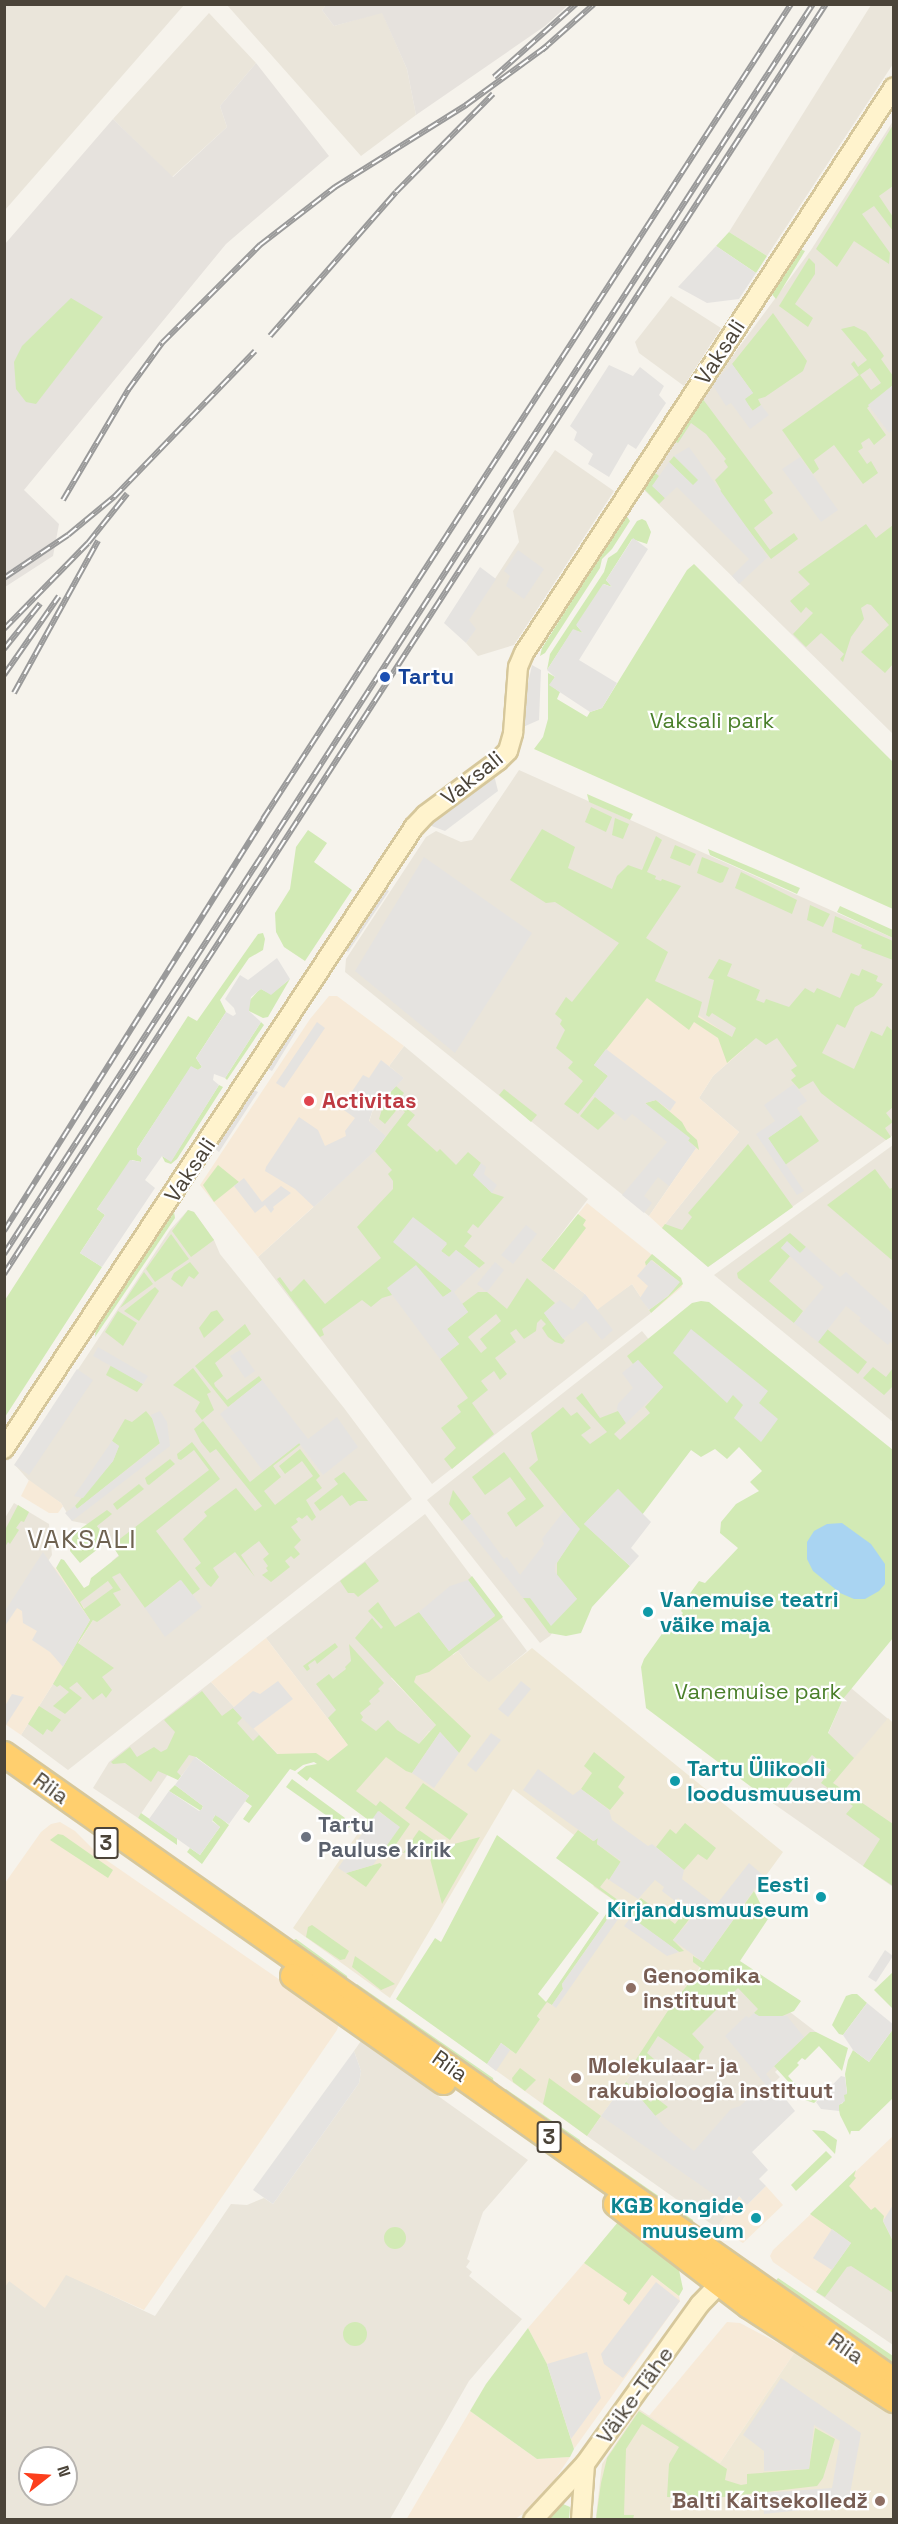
<!DOCTYPE html>
<html>
<head>
<meta charset="utf-8">
<style>
	body { margin:0 }
	#map { position:relative; width:898px; height:2524px; overflow:hidden; background:#f6f3ec; font-family:"Space Grotesk",sans-serif }
	div>[style] { position:absolute }
	.residential>* { inset:0; background:#eae5da }
	.commercial>* { inset:0; background:#f7ead8 }
	.industrial>* { inset:0; background:#e6e2dd }
	.education>* { inset:0; background:#efe8d6 }
	.green>* { inset:0; background:#d2eab5 }
	.round { border-radius:50% }
	.parking>* { inset:0; background:#e5e3e0 }
	.water>* { inset:0; background:#a9d4f2 }
	.roads { filter:drop-shadow(2px 0 #d6c79b) drop-shadow(-2px 0 #d6c79b) drop-shadow(0 2px #d6c79b) drop-shadow(0 -2px #d6c79b) }
	.secondary>* { height:18px; margin:-9px; padding:0 9px; transform-origin:9px; border-radius:9px; background:#fff3cd }
	.highway>* { height:24px; margin:-12px; padding:0 12px; transform-origin:12px; border-radius:12px; background:#ffcf6e }
	.rail>* { height:6px; margin-top:-3px; transform-origin:0; background:repeating-linear-gradient(90deg,#fff 0 11px,#9a9a9a 0 22px); box-sizing:border-box; border-block:2px solid #9a9a9a }
	.dots>* { width:16px; height:16px; translate:-50% -50%; box-sizing:border-box; border:3px solid #fff; border-radius:50% }
	span { translate:-50% -50%; white-space:nowrap; text-align:center; line-height:1.15; -webkit-text-stroke:4.5px #fff; paint-order:stroke }
	.shield-label span { padding:2px 4px; background:#fff; border:2px solid; border-radius:4px; -webkit-text-stroke-width:0 }
	.shield-label { font-size:21px; color:#4b4439; font-weight:700 }
	.street-label { font-size:22px; color:#4b4439 }
	.transit-label { font-size:22px; color:#164399; font-weight:700 }
	.left { translate:0 -50%; text-align:left }
	.park-label { font-size:22px; color:#4a7f2a }
	.health-label { font-size:22px; color:#be3a42; font-weight:700 }
	.culture-label { font-size:22px; color:#0d838f; font-weight:700 }
	.right { translate:-100% -50%; text-align:right }
	.worship-label { font-size:22px; color:#5b616d; font-weight:700 }
	.education-label { font-size:22px; color:#785e54; font-weight:700 }
	.quarter-label { font-size:26px; color:#6e6250; letter-spacing:1.5px }
	.frame { position:absolute; inset:0; border:6px solid #4b4439; pointer-events:none }
	.north { position:absolute; left:18px; top:2446px; width:60px; height:60px; box-sizing:border-box; background:#fff; border:2px solid #b7b4b0; border-radius:50%; rotate:73deg; font-size:16px; font-weight:700; line-height:24px; text-align:center; color:#4b4439 }
	.north::after { content:''; display:block; margin:auto; width:21px; height:27px; background:#fc3f1d; clip-path:polygon(50% 0,100% 100%,50% 72%,0 100%) }
</style>
</head>
<body>
<div id="map">
	<div class="residential">
		<div style="clip-path:polygon(5px 4px,184px 5px,5px 210px,4px 5px)"></div>
		<div style="clip-path:polygon(227px 5px,326px 5px,322px 10px,334px 26px,382px 12px,407px 69px,416px 115px,361px 156px)"></div>
		<div style="clip-path:polygon(871px 5px,893px 5px,893px 64px,767px 256px,729px 232px)"></div>
		<div style="clip-path:polygon(209px 13px,256px 63px,220px 106px,227px 127px,172px 177px,113px 119px)"></div>
		<div style="clip-path:polygon(893px 121px,893px 734px,642px 488px,691px 412px,811px 250px)"></div>
		<div style="clip-path:polygon(671px 296px,721px 328px,684px 386px,639px 353px,635px 342px)"></div>
		<div style="clip-path:polygon(555px 450px,614px 491px,514px 645px,478px 656px,466px 643px,475px 629px,468px 620px,519px 542px,513px 511px)"></div>
		<div style="clip-path:polygon(519px 770px,893px 938px,893px 1135px,708px 1267px,662px 1228px,739px 1132px,699px 1098px,713px 1076px,746px 1047px,740px 1042px,698px 1017px,606px 1049px,594px 1065px,690px 1138px,696px 1148px,649px 1216px,345px 972px,346px 959px,426px 837px,436px 831px,461px 842px,472px 840px)"></div>
		<div style="clip-path:polygon(404px 1046px,588px 1199px,541px 1260px,585px 1294px,596px 1309px,632px 1284px,651px 1313px,432px 1484px,258px 1257px,328px 1194px,385px 1136px,369px 1122px,378px 1094px,396px 1086px,403px 1078px,389px 1066px)"></div>
		<div style="clip-path:polygon(893px 1145px,893px 1422px,714px 1275px)"></div>
		<div style="clip-path:polygon(188px 1210px,194px 1212px,214px 1240px,220px 1254px,344px 1408px,412px 1499px,68px 1770px,21px 1735px,93px 1620px,79px 1602px,108px 1581px,112px 1561px,119px 1555px,97px 1526px,72px 1521px,61px 1503px,32px 1484px,15px 1465px,170px 1230px)"></div>
		<div style="clip-path:polygon(642px 1331px,715px 1420px,641px 1512px,550px 1636px,540px 1643px,427px 1500px)"></div>
		<div style="clip-path:polygon(14px 1503px,49px 1524px,52px 1555px,5px 1626px,5px 1518px)"></div>
		<div style="clip-path:polygon(425px 1514px,527px 1651px,489px 1683px,469px 1666px,458px 1651px,391px 1678px,436px 1725px,432px 1733px,429px 1731px,419px 1745px,360px 1736px,348px 1745px,266px 1638px)"></div>
		<div style="clip-path:polygon(211px 1682px,284px 1761px,199px 1753px,178px 1780px,168px 1774px,138px 1818px,93px 1788px,109px 1762px)"></div>
		<div style="clip-path:polygon(851px 1688px,893px 1723px,893px 1887px,774px 1804px,828px 1734px,843px 1699px)"></div>
		<div style="clip-path:polygon(743px 1976px,816px 2032px,775px 2072px,780px 2077px,720px 2134px,739px 2196px,717px 2228px,587px 2136px,658px 2036px)"></div>
		<div style="clip-path:polygon(evenodd,361px 2041px,528px 2160px,483px 2212px,467px 2259px,470px 2261px,466px 2267px,472px 2272px,469px 2276px,522px 2319px,469px 2381px,390px 2519px,5px 2520px,4px 2287px,9px 2281px,66px 2274px,155px 2316px,231px 2204px,247px 2205px,264px 2198px,273px 2204px,359px 2083px,361px 2071px,354px 2051px,361px 2041px,30px 2458px,66px 2458px,66px 2494px,30px 2494px,30px 2458px)"></div>
		<div style="clip-path:polygon(851px 2243px,893px 2272px,893px 2345px,816px 2292px)"></div>
	</div>
	<div class="commercial">
		<div style="clip-path:polygon(652px 984px,746px 1047px,713px 1076px,699px 1098px,739px 1132px,662px 1228px,649px 1216px,696px 1148px,689px 1137px,594px 1065px)"></div>
		<div style="clip-path:polygon(329px 996px,337px 996px,404px 1046px,389px 1066px,404px 1078px,387px 1096px,378px 1094px,369px 1121px,386px 1136px,375px 1151px,258px 1257px,200px 1185px,310px 1019px)"></div>
		<div style="clip-path:polygon(587px 1203px,681px 1278px,682px 1287px,651px 1313px,632px 1284px,597px 1310px,585px 1294px,541px 1260px)"></div>
		<div style="clip-path:polygon(29px 1480px,61px 1503px,63px 1506px,58px 1513px,49px 1513px,21px 1496px)"></div>
		<div style="clip-path:polygon(47px 1561px,56px 1569px,93px 1620px,21px 1735px,5px 1724px,4px 1626px)"></div>
		<div style="clip-path:polygon(266px 1638px,348px 1745px,328px 1761px,284px 1761px,211px 1682px)"></div>
		<div style="clip-path:polygon(60px 1822px,75px 1831px,99px 1855px,338px 2020px,339px 2024px,337px 2030px,144px 2310px,66px 2275px,45px 2308px,9px 2281px,5px 2287px,5px 1883px,41px 1832px,51px 1824px)"></div>
		<div style="clip-path:polygon(893px 2136px,893px 2272px,851px 2243px,816px 2292px,773px 2262px,770px 2256px,773px 2250px)"></div>
		<div style="clip-path:polygon(766px 2186px,783px 2205px,743px 2243px,717px 2228px,739px 2196px,747px 2205px)"></div>
		<div style="clip-path:polygon(584px 2263px,628px 2293px,629px 2304px,652px 2275px,679px 2296px,680px 2301px,574px 2449px,547px 2364px,528px 2328px)"></div>
		<div style="clip-path:polygon(727px 2322px,740px 2323px,795px 2352px,720px 2463px,649px 2416px)"></div>
		<div style="clip-path:polygon(470px 2411px,537px 2459px,570px 2457px,538px 2504px,515px 2519px,406px 2520px)"></div>
	</div>
	<div class="industrial">
		<div style="clip-path:polygon(326px 5px,326px 4px,568px 5px,545px 26px,416px 115px,407px 69px,382px 13px,334px 26px,322px 10px)"></div>
		<div style="clip-path:polygon(256px 63px,329px 156px,226px 244px,24px 490px,59px 524px,53px 556px,5px 587px,5px 244px,113px 119px,173px 177px,227px 127px,220px 106px)"></div>
	</div>
	<div class="education">
		<div style="clip-path:polygon(442px 1641px,453px 1655px,458px 1651px,469px 1666px,489px 1682px,532px 1648px,783px 1852px,703px 1962px,658px 2036px,587px 2136px,487px 2064px,501px 2043px,516px 2054px,540px 2018px,537px 2016px,615px 1901px,594px 1887px,574px 1835px,513px 1789px,390px 1998px,293px 1928px,376px 1807px,323px 1768px,328px 1761px,360px 1736px,419px 1745px,429px 1731px,432px 1733px,436px 1725px,391px 1677px)"></div>
		<div style="clip-path:polygon(888px 1718px,893px 1723px,893px 1824px,833px 1783px)"></div>
		<div style="clip-path:polygon(795px 2352px,893px 2413px,893px 2519px,632px 2520px,632px 2516px,596px 2516px,602px 2464px,639px 2409px,720px 2463px)"></div>
	</div>
	<div class="green">
		<div style="clip-path:polygon(893px 125px,893px 186px,879px 196px,893px 217px,893px 231px,874px 206px,862px 214px,890px 253px,889px 264px,854px 241px,837px 267px,816px 249px)"></div>
		<div style="clip-path:polygon(729px 232px,767px 256px,756px 273px,716px 246px)"></div>
		<div style="clip-path:polygon(800px 249px,805px 251px,776px 299px,771px 293px)"></div>
		<div style="clip-path:polygon(809px 258px,815px 264px,815px 274px,795px 304px,813px 318px,808px 327px,779px 306px)"></div>
		<div style="clip-path:polygon(71px 298px,103px 317px,36px 404px,26px 402px,16px 389px,14px 362px,22px 346px)"></div>
		<div style="clip-path:polygon(773px 313px,807px 361px,803px 371px,765px 397px,758px 399px,761px 405px,753px 411px,744px 399px,753px 393px,732px 364px)"></div>
		<div style="clip-path:polygon(evenodd,854px 326px,866px 332px,882px 353px,884px 356px,881px 359px,893px 376px,893px 385px,867px 408px,886px 435px,874px 445px,869px 438px,861px 443px,863px 448px,858px 451px,867px 464px,871px 461px,878px 473px,863px 484px,834px 445px,814px 460px,819px 469px,813px 474px,782px 430px,859px 375px,851px 364px,854px 361px,858px 367px,867px 360px,841px 329px,854px 326px,870px 368px,881px 383px,871px 390px,860px 375px,870px 368px)"></div>
		<div style="clip-path:polygon(702px 398px,773px 493px,764px 500px,773px 513px,754px 528px,770px 550px,794px 533px,798px 539px,771px 559px,719px 492px,721px 490px,715px 480px,728px 467px,724px 461px,726px 459px,706px 434px,691px 423px,678px 443px,674px 441px)"></div>
		<div style="clip-path:polygon(674px 456px,699px 480px,693px 486px,669px 462px)"></div>
		<div style="clip-path:polygon(654px 472px,659px 476px,653px 486px,665px 498px,659px 504px,643px 488px)"></div>
		<div style="clip-path:polygon(626px 515px,630px 521px,612px 549px,602px 559px,600px 568px,545px 653px,540px 656px,542px 648px)"></div>
		<div style="clip-path:polygon(642px 519px,646px 521px,651px 532px,647px 544px,632px 539px,606px 580px,612px 587px,604px 584px,577px 626px,583px 633px,573px 630px,547px 670px,550px 654px,604px 572px,608px 558px,617px 552px,637px 521px)"></div>
		<div style="clip-path:polygon(866px 524px,876px 538px,893px 525px,893px 664px,885px 673px,861px 652px,889px 625px,871px 605px,867px 604px,861px 608px,864px 619px,851px 637px,843px 662px,840px 659px,844px 654px,821px 633px,806px 647px,793px 634px,813px 613px,806px 607px,801px 613px,790px 601px,810px 584px,798px 572px)"></div>
		<div style="clip-path:polygon(694px 564px,893px 762px,893px 909px,534px 749px,543px 737px,548px 719px,548px 673px,555px 677px,550px 685px,560px 692px,557px 699px,587px 717px,590px 712px,602px 708px,687px 570px)"></div>
		<div style="clip-path:polygon(587px 794px,633px 814px,630px 820px,589px 802px)"></div>
		<div style="clip-path:polygon(591px 807px,612px 817px,606px 832px,585px 822px)"></div>
		<div style="clip-path:polygon(615px 818px,629px 824px,623px 839px,612px 835px)"></div>
		<div style="clip-path:polygon(542px 829px,575px 847px,568px 868px,612px 889px,617px 876px,628px 865px,642px 870px,656px 836px,662px 840px,647px 872px,656px 876px,655px 879px,661px 881px,662px 879px,681px 886px,646px 938px,668px 952px,655px 981px,702px 1002px,698px 1017px,732px 1037px,736px 1028px,712px 1013px,709px 1017px,706px 1015px,714px 980px,708px 978px,719px 959px,732px 964px,727px 976px,760px 990px,756px 1000px,764px 1003px,766px 999px,789px 1007px,805px 988px,814px 993px,817px 988px,840px 998px,851px 973px,859px 976px,862px 969px,878px 976px,876px 981px,883px 984px,874px 996px,855px 1007px,845px 1028px,837px 1024px,822px 1053px,854px 1069px,871px 1031px,882px 1036px,887px 1026px,893px 1031px,893px 1107px,886px 1113px,893px 1122px,885px 1128px,891px 1137px,886px 1140px,835px 1104px,821px 1093px,813px 1081px,799px 1089px,791px 1080px,796px 1076px,791px 1070px,797px 1066px,777px 1038px,766px 1045px,756px 1038px,727px 1063px,718px 1038px,694px 1022px,689px 1030px,647px 998px,594px 1065px,608px 1076px,578px 1114px,564px 1104px,583px 1081px,568px 1068px,573px 1062px,556px 1048px,565px 1030px,560px 1024px,562px 1020px,555px 1014px,566px 997px,572px 1002px,619px 943px,555px 902px,546px 903px,510px 880px)"></div>
		<div style="clip-path:polygon(308px 830px,327px 843px,314px 862px,352px 890px,305px 961px,284px 947px,276px 932px,275px 913px,290px 889px,296px 847px)"></div>
		<div style="clip-path:polygon(675px 845px,696px 854px,690px 866px,670px 858px)"></div>
		<div style="clip-path:polygon(708px 849px,800px 888px,797px 894px,710px 855px)"></div>
		<div style="clip-path:polygon(702px 857px,729px 868px,723px 882px,720px 883px,697px 873px)"></div>
		<div style="clip-path:polygon(741px 872px,797px 900px,792px 914px,735px 888px)"></div>
		<div style="clip-path:polygon(810px 905px,830px 914px,823px 927px,807px 920px)"></div>
		<div style="clip-path:polygon(840px 906px,893px 930px,893px 938px,837px 912px)"></div>
		<div style="clip-path:polygon(835px 916px,893px 941px,893px 960px,861px 948px,862px 945px,832px 932px)"></div>
		<div style="clip-path:polygon(263px 933px,265px 939px,263px 950px,249px 958px,220px 1000px,226px 1012px,196px 1058px,202px 1067px,198px 1070px,191px 1067px,137px 1149px,137px 1154px,142px 1158px,141px 1162px,132px 1160px,97px 1209px,105px 1215px,80px 1253px,102px 1267px,5px 1417px,5px 1300px,188px 1016px,197px 1021px,258px 934px)"></div>
		<div style="clip-path:polygon(290px 979px,268px 1017px,263px 1018px,249px 1011px,249px 1001px,258px 991px,261px 989px,271px 994px)"></div>
		<div style="clip-path:polygon(261px 1022px,264px 1025px,227px 1080px,225px 1078px)"></div>
		<div style="clip-path:polygon(219px 1085px,223px 1087px,177px 1159px,171px 1164px,165px 1162px,162px 1156px,171px 1161px)"></div>
		<div style="clip-path:polygon(396px 1086px,404px 1093px,398px 1101px,415px 1115px,407px 1125px,437px 1152px,440px 1149px,456px 1165px,468px 1152px,481px 1163px,473px 1175px,492px 1193px,504px 1197px,478px 1228px,473px 1224px,467px 1232px,472px 1236px,464px 1246px,485px 1263px,479px 1268px,456px 1250px,449px 1257px,441px 1251px,447px 1244px,394px 1241px,452px 1291px,443px 1297px,388px 1287px,392px 1295px,382px 1298px,371px 1307px,362px 1300px,322px 1329px,324px 1335px,320px 1337px,277px 1279px,280px 1277px,291px 1292px,304px 1279px,325px 1304px,381px 1258px,357px 1227px,393px 1189px,393px 1181px,388px 1174px,392px 1170px,375px 1151px,405px 1112px,399px 1107px,385px 1124px,379px 1119px,386px 1096px)"></div>
		<div style="clip-path:polygon(504px 1089px,537px 1115px,531px 1122px,499px 1095px)"></div>
		<div style="clip-path:polygon(595px 1097px,615px 1113px,598px 1130px,580px 1116px)"></div>
		<div style="clip-path:polygon(656px 1100px,682px 1122px,687px 1131px,697px 1140px,699px 1150px,645px 1103px)"></div>
		<div style="clip-path:polygon(801px 1115px,819px 1141px,785px 1165px,768px 1138px)"></div>
		<div style="clip-path:polygon(748px 1144px,793px 1207px,708px 1267px,662px 1228px,665px 1224px,682px 1230px,692px 1217px,688px 1213px)"></div>
		<div style="clip-path:polygon(218px 1165px,239px 1182px,214px 1202px,203px 1185px)"></div>
		<div style="clip-path:polygon(875px 1169px,890px 1189px,893px 1187px,893px 1261px,827px 1205px)"></div>
		<div style="clip-path:polygon(188px 1210px,194px 1212px,214px 1240px,191px 1257px,172px 1231px)"></div>
		<div style="clip-path:polygon(174px 1212px,175px 1218px,95px 1337px,96px 1327px)"></div>
		<div style="clip-path:polygon(578px 1214px,586px 1220px,583px 1225px,586px 1228px,554px 1270px,541px 1260px)"></div>
		<div style="clip-path:polygon(790px 1233px,806px 1247px,800px 1253px,787px 1242px,781px 1248px,790px 1256px,769px 1281px,803px 1311px,794px 1323px,738px 1278px,737px 1273px)"></div>
		<div style="clip-path:polygon(171px 1234px,189px 1259px,155px 1282px,146px 1269px)"></div>
		<div style="clip-path:polygon(652px 1254px,681px 1278px,683px 1284px,651px 1313px,649px 1310px,668px 1296px,679px 1282px,652px 1260px,646px 1266px,645px 1262px)"></div>
		<div style="clip-path:polygon(190px 1262px,199px 1273px,194px 1279px,189px 1276px,182px 1287px,171px 1279px,174px 1273px)"></div>
		<div style="clip-path:polygon(144px 1272px,153px 1284px,120px 1308px)"></div>
		<div style="clip-path:polygon(evenodd,527px 1278px,555px 1303px,544px 1313px,565px 1341px,562px 1344px,555px 1342px,548px 1337px,542px 1328px,546px 1324px,541px 1319px,537px 1323px,536px 1331px,524px 1339px,516px 1329px,510px 1333px,516px 1342px,495px 1358px,507px 1374px,500px 1380px,494px 1371px,481px 1381px,488px 1390px,472px 1403px,494px 1434px,452px 1469px,444px 1459px,456px 1448px,441px 1428px,461px 1412px,457px 1406px,468px 1398px,440px 1359px,459px 1344px,447px 1329px,468px 1312px,462px 1304px,478px 1292px,487px 1292px,507px 1309px,527px 1278px,496px 1314px,501px 1321px,480px 1339px,487px 1348px,481px 1353px,468px 1337px,496px 1314px)"></div>
		<div style="clip-path:polygon(155px 1287px,159px 1291px,139px 1321px,124px 1311px)"></div>
		<div style="clip-path:polygon(701px 1301px,709px 1302px,893px 1450px,893px 1638px,843px 1699px,828px 1733px,854px 1758px,833px 1783px,893px 1824px,893px 1886px,863px 1866px,880px 1839px,846px 1814px,853px 1806px,821px 1783px,831px 1770px,812px 1755px,774px 1804px,646px 1708px,641px 1667px,644px 1659px,664px 1631px,668px 1633px,683px 1613px,681px 1611px,685px 1605px,683px 1603px,699px 1581px,705px 1583px,738px 1548px,720px 1533px,721px 1522px,736px 1504px,759px 1491px,750px 1482px,762px 1471px,739px 1447px,727px 1459px,715px 1449px,701px 1457px,691px 1450px,642px 1515px,618px 1489px,584px 1524px,630px 1566px,592px 1607px,581px 1633px,566px 1636px,549px 1633px,523px 1598px,577px 1599px,557px 1576px,557px 1563px,579px 1529px,529px 1468px,538px 1460px,531px 1433px,563px 1407px,571px 1416px,577px 1412px,591px 1428px,581px 1435px,590px 1444px,607px 1432px,576px 1398px,582px 1393px,600px 1418px,618px 1411px,626px 1423px,614px 1434px,620px 1440px,650px 1413px,645px 1407px,663px 1387px,638px 1360px,633px 1364px,627px 1356px,692px 1303px)"></div>
		<div style="clip-path:polygon(217px 1310px,224px 1320px,204px 1338px,199px 1328px,211px 1312px)"></div>
		<div style="clip-path:polygon(118px 1311px,137px 1323px,123px 1346px,105px 1332px)"></div>
		<div style="clip-path:polygon(245px 1324px,251px 1334px,215px 1363px,223px 1376px,214px 1383px,215px 1386px,227px 1400px,259px 1376px,262px 1380px,228px 1407px,195px 1366px)"></div>
		<div style="clip-path:polygon(827px 1329px,867px 1362px,858px 1374px,818px 1342px)"></div>
		<div style="clip-path:polygon(111px 1365px,143px 1384px,137px 1392px,106px 1375px)"></div>
		<div style="clip-path:polygon(873px 1367px,886px 1377px,893px 1368px,893px 1386px,884px 1395px,863px 1378px)"></div>
		<div style="clip-path:polygon(193px 1368px,211px 1392px,207px 1394px,214px 1410px,202px 1420px,195px 1411px,200px 1402px,173px 1385px)"></div>
		<div style="clip-path:polygon(146px 1411px,155px 1422px,160px 1443px,77px 1509px,75px 1506px,113px 1461px,119px 1446px,112px 1441px,125px 1419px,132px 1422px)"></div>
		<div style="clip-path:polygon(203px 1421px,250px 1482px,303px 1440px,304px 1442px,273px 1466px,281px 1477px,264px 1491px,275px 1505px,313px 1476px,302px 1461px,285px 1474px,279px 1466px,300px 1449px,320px 1476px,316px 1480px,322px 1488px,306px 1500px,316px 1517px,312px 1521px,307px 1515px,302px 1519px,299px 1517px,296px 1519px,298px 1522px,291px 1527px,301px 1540px,294px 1547px,300px 1554px,294px 1559px,291px 1556px,285px 1561px,290px 1567px,271px 1582px,262px 1575px,268px 1571px,266px 1568px,268px 1566px,263px 1559px,269px 1554px,259px 1541px,241px 1555px,255px 1577px,235px 1552px,213px 1568px,219px 1577px,211px 1587px,207px 1584px,195px 1568px,201px 1563px,183px 1539px,207px 1516px,204px 1512px,236px 1488px,255px 1511px,262px 1506px,216px 1449px,210px 1453px,201px 1442px,194px 1429px)"></div>
		<div style="clip-path:polygon(evenodd,192px 1442px,220px 1479px,156px 1531px,200px 1589px,192px 1595px,180px 1580px,145px 1608px,120px 1573px,112px 1577px,121px 1590px,113px 1593px,121px 1605px,97px 1622px,93px 1620px,78px 1643px,114px 1668px,102px 1677px,112px 1690px,106px 1698px,102px 1693px,93px 1700px,77px 1682px,69px 1688px,82px 1698px,65px 1714px,53px 1706px,69px 1692px,60px 1685px,57px 1687px,53px 1684px,90px 1620px,56px 1568px,61px 1559px,64px 1560px,84px 1588px,89px 1585px,91px 1578px,119px 1556px,112px 1545px,209px 1470px,194px 1450px,181px 1460px,178px 1459px,177px 1454px,192px 1442px,108px 1581px,113px 1588px,84px 1609px,80px 1602px,108px 1581px)"></div>
		<div style="clip-path:polygon(504px 1452px,544px 1506px,516px 1527px,507px 1513px,526px 1499px,510px 1477px,485px 1495px,472px 1477px)"></div>
		<div style="clip-path:polygon(170px 1459px,175px 1464px,149px 1485px,147px 1484px,145px 1478px)"></div>
		<div style="clip-path:polygon(344px 1472px,368px 1501px,358px 1501px,350px 1506px,342px 1495px,320px 1511px,314px 1503px,338px 1484px,334px 1479px)"></div>
		<div style="clip-path:polygon(139px 1484px,144px 1489px,117px 1510px,113px 1504px)"></div>
		<div style="clip-path:polygon(453px 1490px,471px 1514px,462px 1521px,449px 1504px)"></div>
		<div style="clip-path:polygon(18px 1505px,29px 1512px,24px 1522px,21px 1521px,16px 1528px,19px 1530px,10px 1544px,8px 1542px,5px 1547px,5px 1530px)"></div>
		<div style="clip-path:polygon(107px 1510px,112px 1514px,97px 1526px,108px 1541px,80px 1563px,70px 1551px,73px 1534px)"></div>
		<div style="clip-path:polygon(365px 1562px,379px 1581px,358px 1597px,354px 1593px,348px 1593px,340px 1581px)"></div>
		<div style="clip-path:polygon(472px 1576px,503px 1617px,429px 1672px,416px 1676px,414px 1682px,471px 1736px,459px 1753px,440px 1732px,412px 1773px,406px 1771px,386px 1757px,356px 1791px,376px 1806px,380px 1801px,410px 1824px,392px 1850px,386px 1846px,399px 1827px,379px 1811px,368px 1827px,364px 1824px,367px 1819px,310px 1777px,307px 1781px,297px 1773px,306px 1766px,317px 1764px,314px 1762px,303px 1765px,295px 1771px,290px 1769px,249px 1823px,243px 1819px,252px 1806px,245px 1801px,249px 1796px,196px 1757px,189px 1755px,177px 1772px,181px 1776px,178px 1780px,158px 1771px,151px 1782px,125px 1763px,113px 1764px,111px 1762px,130px 1747px,137px 1757px,154px 1747px,161px 1752px,167px 1749px,175px 1732px,164px 1720px,202px 1691px,222px 1716px,233px 1708px,242px 1718px,237px 1723px,253px 1741px,259px 1735px,277px 1754px,316px 1753px,328px 1761px,348px 1745px,328px 1718px,336px 1710px,316px 1684px,329px 1674px,333px 1679px,346px 1669px,345px 1667px,351px 1661px,349px 1644px,384px 1683px,378px 1689px,380px 1691px,369px 1701px,371px 1704px,360px 1713px,363px 1717px,361px 1720px,376px 1731px,388px 1720px,397px 1730px,419px 1744px,436px 1725px,355px 1638px,372px 1618px,381px 1629px,383px 1627px,368px 1611px,378px 1602px,395px 1627px,419px 1612px,449px 1651px,495px 1616px,468px 1580px)"></div>
		<div style="clip-path:polygon(335px 1643px,338px 1647px,317px 1664px,315px 1660px,308px 1665px,310px 1669px,307px 1671px,303px 1666px)"></div>
		<div style="clip-path:polygon(39px 1706px,61px 1720px,52px 1732px,47px 1729px,43px 1735px,28px 1724px)"></div>
		<div style="clip-path:polygon(594px 1752px,625px 1777px,618px 1787px,624px 1793px,610px 1810px,581px 1789px,592px 1773px,584px 1766px)"></div>
		<div style="clip-path:polygon(292px 1779px,345px 1818px,344px 1820px,351px 1825px,347px 1830px,286px 1787px)"></div>
		<div style="clip-path:polygon(423px 1783px,468px 1814px,450px 1840px,405px 1808px)"></div>
		<div style="clip-path:polygon(175px 1785px,203px 1806px,201px 1811px,169px 1791px)"></div>
		<div style="clip-path:polygon(141px 1813px,177px 1838px,177px 1845px,138px 1818px)"></div>
		<div style="clip-path:polygon(216px 1814px,229px 1825px,202px 1864px,187px 1852px,190px 1848px,200px 1855px,220px 1827px,212px 1820px)"></div>
		<div style="clip-path:polygon(685px 1823px,716px 1848px,707px 1860px,698px 1854px,684px 1870px,656px 1847px,670px 1829px,676px 1834px)"></div>
		<div style="clip-path:polygon(419px 1830px,439px 1844px,403px 1853px)"></div>
		<div style="clip-path:polygon(578px 1830px,593px 1841px,598px 1838px,597px 1844px,621px 1862px,609px 1880px,607px 1878px,600px 1887px,626px 1906px,623px 1912px,616px 1907px,562px 1984px,563px 1989px,552px 2005px,547px 2002px,537px 2016px,540px 2019px,516px 2054px,501px 2043px,487px 2064px,396px 1999px,435px 1938px,441px 1942px,497px 1835px,599px 1913px,538px 1994px,546px 2002px,615px 1901px,556px 1858px)"></div>
		<div style="clip-path:polygon(58px 1834px,63px 1835px,113px 1870px,108px 1878px,50px 1840px)"></div>
		<div style="clip-path:polygon(480px 1837px,442px 1904px,428px 1851px)"></div>
		<div style="clip-path:polygon(380px 1863px,382px 1865px,366px 1887px,346px 1873px)"></div>
		<div style="clip-path:polygon(754px 1891px,768px 1919px,740px 1961px,801px 2001px,794px 2011px,780px 2017px,757px 2016px,754px 2013px,758px 2009px,738px 1988px,692px 2034px,704px 2047px,699px 2055px,700px 2065px,658px 2036px,647px 2053px,661px 2065px,650px 2059px,631px 2074px,635px 2061px,673px 2003px,701px 1968px,693px 1962px,693px 1956px,703px 1962px)"></div>
		<div style="clip-path:polygon(641px 1898px,675px 1924px,688px 1907px,694px 1913px,673px 1940px,684px 1951px,679px 1952px,626px 1914px)"></div>
		<div style="clip-path:polygon(312px 1925px,349px 1951px,345px 1959px,340px 1960px,306px 1937px,308px 1927px)"></div>
		<div style="clip-path:polygon(296px 1939px,347px 1976px,348px 1982px,292px 1945px,292px 1941px)"></div>
		<div style="clip-path:polygon(355px 1956px,395px 1984px,381px 1990px,352px 1967px)"></div>
		<div style="clip-path:polygon(893px 1972px,893px 2009px,874px 1990px)"></div>
		<div style="clip-path:polygon(357px 1984px,493px 2078px,494px 2084px,355px 1987px)"></div>
		<div style="clip-path:polygon(852px 1994px,857px 1994px,867px 2003px,843px 2035px,839px 2034px,832px 2025px,846px 1996px)"></div>
		<div style="clip-path:polygon(893px 2029px,893px 2098px,859px 2131px,851px 2131px,850px 2135px,840px 2115px,838px 2105px,843px 2103px,844px 2094px,847px 2093px,845px 2074px,848px 2060px,853px 2050px,869px 2062px)"></div>
		<div style="clip-path:polygon(810px 2032px,816px 2032px,848px 2048px,842px 2071px,819px 2046px,805px 2060px,802px 2058px,797px 2063px,799px 2065px,788px 2076px,811px 2101px,822px 2087px,827px 2091px,814px 2103px,805px 2100px,774px 2066px)"></div>
		<div style="clip-path:polygon(520px 2068px,536px 2080px,525px 2091px,513px 2082px,512px 2078px)"></div>
		<div style="clip-path:polygon(549px 2078px,601px 2116px,587px 2136px,543px 2104px)"></div>
		<div style="clip-path:polygon(626px 2082px,651px 2102px,655px 2097px,668px 2107px,655px 2116px,635px 2092px,624px 2085px)"></div>
		<div style="clip-path:polygon(506px 2089px,580px 2140px,581px 2146px,503px 2091px)"></div>
		<div style="clip-path:polygon(812px 2130px,824px 2131px,837px 2140px,835px 2154px)"></div>
		<div style="clip-path:polygon(591px 2149px,693px 2220px,693px 2225px,691px 2226px,587px 2150px)"></div>
		<div style="clip-path:polygon(826px 2151px,832px 2157px,796px 2191px,791px 2185px)"></div>
		<div style="clip-path:polygon(856px 2170px,854px 2176px,856px 2178px,849px 2186px,871px 2210px,875px 2207px,884px 2216px,883px 2221px,893px 2241px,893px 2293px,851px 2266px,847px 2267px,825px 2297px,816px 2292px,851px 2243px,810px 2214px)"></div>
		<div style="clip-path:polygon(618px 2222px,679px 2270px,683px 2289px,679px 2296px,652px 2275px,629px 2305px,623px 2300px,627px 2293px,584px 2263px)"></div>
		<div class="round" style="left:384px;top:2227px;width:22px;height:22px"></div>
		<div style="clip-path:polygon(778px 2278px,893px 2356px,893px 2364px,773px 2284px)"></div>
		<div class="round" style="left:343px;top:2322px;width:24px;height:24px"></div>
		<div style="clip-path:polygon(528px 2328px,547px 2364px,574px 2449px,570px 2457px,537px 2459px,470px 2411px,486px 2384px)"></div>
		<div style="clip-path:polygon(639px 2411px,727px 2469px,725px 2480px,741px 2485px,747px 2484px,747px 2474px,809px 2469px,815px 2428px,835px 2439px,823px 2478px,817px 2486px,715px 2498px,667px 2497px,669px 2464px,679px 2447px,642px 2424px,626px 2449px,624px 2515px,634px 2515px,633px 2519px,596px 2519px,601px 2483px,607px 2458px)"></div>
		<div style="clip-path:polygon(563px 2504px,570px 2507px,569px 2519px,544px 2520px)"></div>
	</div>
	<div class="parking">
		<div style="clip-path:polygon(716px 246px,756px 273px,739px 299px,707px 303px,678px 287px)"></div>
		<div style="clip-path:polygon(732px 364px,753px 393px,745px 399px,752px 411px,761px 405px,769px 415px,750px 429px,731px 403px,726px 406px,712px 384px)"></div>
		<div style="clip-path:polygon(609px 365px,633px 376px,640px 367px,664px 386px,659px 395px,666px 403px,636px 449px,628px 444px,609px 477px,588px 464px,593px 454px,574px 440px,577px 432px,570px 426px)"></div>
		<div style="clip-path:polygon(893px 385px,893px 430px,889px 433px,868px 405px)"></div>
		<div style="clip-path:polygon(689px 447px,768px 557px,739px 584px,732px 576px,749px 559px,677px 487px,665px 498px,652px 486px,669px 462px,693px 485px,698px 480px,674px 456px)"></div>
		<div style="clip-path:polygon(800px 457px,838px 510px,821px 522px,782px 469px)"></div>
		<div style="clip-path:polygon(633px 538px,648px 549px,579px 660px,617px 683px,602px 708px,590px 712px,549px 685px,555px 677px,547px 670px,573px 629px,583px 633px,576px 625px,603px 584px,612px 587px,606px 580px)"></div>
		<div style="clip-path:polygon(518px 550px,544px 569px,524px 599px,506px 586px,510px 576px,504px 571px)"></div>
		<div style="clip-path:polygon(480px 567px,496px 579px,469px 620px,476px 629px,466px 643px,444px 623px)"></div>
		<div style="clip-path:polygon(532px 665px,541px 670px,539px 720px,523px 727px,526px 692px)"></div>
		<div style="clip-path:polygon(494px 775px,498px 791px,445px 831px,429px 825px)"></div>
		<div style="clip-path:polygon(424px 857px,532px 933px,455px 1053px,355px 971px)"></div>
		<div style="clip-path:polygon(385px 889px,389px 891px,348px 952px,344px 949px)"></div>
		<div style="clip-path:polygon(277px 958px,290px 979px,271px 995px,261px 989px,251px 997px,249px 1011px,261px 1022px,225px 1078px,214px 1074px,213px 1080px,219px 1085px,171px 1162px,162px 1156px,145px 1180px,155px 1188px,102px 1267px,80px 1253px,105px 1215px,97px 1209px,130px 1160px,141px 1162px,142px 1158px,137px 1154px,137px 1149px,191px 1066px,198px 1070px,202px 1067px,196px 1058px,226px 1012px,233px 1016px,236px 1014px,234px 1008px,225px 999px,240px 975px,248px 980px)"></div>
		<div style="clip-path:polygon(317px 1022px,325px 1028px,284px 1088px,276px 1083px)"></div>
		<div style="clip-path:polygon(294px 1028px,297px 1030px,272px 1071px,268px 1069px)"></div>
		<div style="clip-path:polygon(606px 1049px,676px 1102px,670px 1111px,656px 1100px,645px 1103px,690px 1138px,688px 1141px,696px 1148px,669px 1186px,658px 1177px,644px 1196px,652px 1203px,644px 1213px,622px 1195px,667px 1142px,632px 1114px,625px 1121px,593px 1095px,608px 1076px,594px 1065px)"></div>
		<div style="clip-path:polygon(381px 1060px,404px 1078px,387px 1096px,378px 1094px,369px 1121px,386px 1136px,375px 1151px,314px 1207px,295px 1189px,265px 1171px,266px 1167px,299px 1117px,318px 1130px,325px 1146px,346px 1136px,345px 1131px,355px 1118px,341px 1108px,363px 1075px,369px 1078px)"></div>
		<div style="clip-path:polygon(794px 1084px,807px 1101px,797px 1108px,801px 1115px,768px 1138px,804px 1191px,797px 1195px,756px 1134px,775px 1121px,764px 1105px)"></div>
		<div style="clip-path:polygon(254px 1090px,258px 1092px,219px 1152px,215px 1149px)"></div>
		<div style="clip-path:polygon(481px 1163px,486px 1167px,484px 1174px,497px 1185px,492px 1193px,473px 1175px)"></div>
		<div style="clip-path:polygon(244px 1178px,262px 1202px,281px 1186px,291px 1193px,273px 1207px,274px 1209px,271px 1213px,265px 1205px,255px 1213px,234px 1186px)"></div>
		<div style="clip-path:polygon(413px 1217px,447px 1243px,441px 1251px,449px 1257px,456px 1250px,479px 1268px,454px 1292px,468px 1312px,447px 1329px,459px 1344px,440px 1359px,387px 1288px,416px 1265px,443px 1297px,452px 1291px,393px 1242px)"></div>
		<div style="clip-path:polygon(526px 1225px,537px 1234px,513px 1264px,501px 1255px)"></div>
		<div style="clip-path:polygon(787px 1241px,800px 1253px,806px 1247px,840px 1277px,846px 1272px,893px 1314px,893px 1344px,890px 1342px,888px 1345px,859px 1321px,861px 1318px,846px 1306px,818px 1342px,794px 1323px,824px 1287px,781px 1248px)"></div>
		<div style="clip-path:polygon(651px 1260px,680px 1282px,668px 1296px,649px 1310px,640px 1298px,648px 1286px,637px 1276px)"></div>
		<div style="clip-path:polygon(495px 1262px,504px 1270px,487px 1292px,477px 1284px)"></div>
		<div style="clip-path:polygon(585px 1294px,613px 1330px,602px 1340px,586px 1321px,563px 1339px,544px 1313px,560px 1300px,573px 1310px)"></div>
		<div style="clip-path:polygon(691px 1329px,768px 1391px,759px 1403px,778px 1419px,761px 1442px,734px 1418px,743px 1405px,733px 1395px,727px 1403px,673px 1353px)"></div>
		<div style="clip-path:polygon(98px 1347px,148px 1376px,143px 1384px,93px 1356px)"></div>
		<div style="clip-path:polygon(240px 1350px,255px 1371px,245px 1378px,230px 1356px)"></div>
		<div style="clip-path:polygon(638px 1360px,663px 1387px,626px 1423px,617px 1409px,618px 1404px,633px 1388px,622px 1373px)"></div>
		<div style="clip-path:polygon(77px 1369px,93px 1380px,29px 1475px,14px 1465px)"></div>
		<div style="clip-path:polygon(262px 1380px,308px 1439px,337px 1417px,358px 1447px,323px 1475px,299px 1443px,263px 1471px,220px 1414px)"></div>
		<div style="clip-path:polygon(160px 1411px,167px 1422px,170px 1446px,72px 1521px,65px 1513px,75px 1506px,77px 1509px,160px 1444px,151px 1415px)"></div>
		<div style="clip-path:polygon(112px 1441px,119px 1446px,113px 1461px,83px 1498px,74px 1496px)"></div>
		<div style="clip-path:polygon(618px 1489px,651px 1522px,631px 1548px,639px 1556px,630px 1566px,584px 1524px)"></div>
		<div style="clip-path:polygon(564px 1511px,580px 1529px,555px 1565px,555px 1572px,577px 1599px,551px 1626px,530px 1598px,523px 1598px,462px 1521px,471px 1514px,504px 1559px,507px 1557px,520px 1575px,544px 1544px,542px 1539px)"></div>
		<div style="clip-path:polygon(43px 1552px,90px 1620px,63px 1667px,50px 1652px,32px 1640px,37px 1631px,23px 1623px,22px 1611px,17px 1608px,5px 1626px,5px 1611px)"></div>
		<div style="clip-path:polygon(181px 1580px,202px 1607px,165px 1637px,145px 1608px)"></div>
		<div style="clip-path:polygon(468px 1580px,495px 1615px,449px 1651px,419px 1612px,450px 1586px)"></div>
		<div style="clip-path:polygon(278px 1681px,293px 1699px,253px 1729px,233px 1708px,253px 1691px,260px 1694px)"></div>
		<div style="clip-path:polygon(521px 1681px,531px 1689px,508px 1717px,498px 1709px)"></div>
		<div style="clip-path:polygon(12px 1694px,24px 1697px,6px 1725px,5px 1706px)"></div>
		<div style="clip-path:polygon(440px 1732px,459px 1753px,434px 1788px,412px 1773px)"></div>
		<div style="clip-path:polygon(491px 1733px,501px 1740px,476px 1772px,467px 1765px)"></div>
		<div style="clip-path:polygon(195px 1757px,249px 1796px,229px 1824px,215px 1815px,212px 1821px,220px 1827px,200px 1855px,149px 1819px,169px 1791px,199px 1811px,202px 1809px,203px 1806px,175px 1785px)"></div>
		<div style="clip-path:polygon(538px 1769px,573px 1795px,581px 1789px,609px 1810px,612px 1820px,648px 1846px,652px 1844px,684px 1870px,682px 1879px,716px 1905px,749px 1863px,764px 1876px,703px 1962px,673px 1940px,694px 1915px,688px 1906px,678px 1898px,675px 1901px,662px 1891px,664px 1887px,655px 1880px,638px 1899px,609px 1880px,621px 1861px,597px 1844px,598px 1838px,594px 1841px,523px 1790px)"></div>
		<div style="clip-path:polygon(378px 1811px,400px 1827px,373px 1865px,346px 1873px,338px 1868px)"></div>
		<div style="clip-path:polygon(616px 1907px,623px 1912px,556px 2008px,552px 2005px,563px 1989px,562px 1984px)"></div>
		<div style="clip-path:polygon(631px 1917px,679px 1952px,667px 1956px,624px 1926px)"></div>
		<div style="clip-path:polygon(885px 1950px,893px 1956px,876px 1982px,868px 1977px)"></div>
		<div style="clip-path:polygon(867px 2003px,894px 2025px,893px 2029px,869px 2062px,853px 2050px,843px 2035px)"></div>
		<div style="clip-path:polygon(754px 2013px,759px 2016px,787px 2016px,804px 2037px,766px 2074px,795px 2111px,752px 2152px,768px 2170px,759px 2179px,766px 2186px,747px 2205px,739px 2196px,732px 2207px,601px 2116px,624px 2085px,635px 2092px,665px 2127px,694px 2151px,731px 2109px,740px 2106px,765px 2084px,725px 2036px,746px 2016px,749px 2018px)"></div>
		<div style="clip-path:polygon(501px 2043px,510px 2050px,496px 2071px,487px 2064px)"></div>
		<div style="clip-path:polygon(354px 2051px,361px 2071px,359px 2083px,273px 2204px,253px 2190px)"></div>
		<div style="clip-path:polygon(841px 2076px,845px 2077px,847px 2094px,844px 2095px,845px 2101px,839px 2105px,839px 2111px,821px 2109px,816px 2102px)"></div>
		<div style="clip-path:polygon(893px 2205px,893px 2241px,883px 2221px)"></div>
		<div style="clip-path:polygon(832px 2229px,851px 2243px,832px 2270px,813px 2258px)"></div>
		<div style="clip-path:polygon(656px 2282px,680px 2301px,623px 2378px,604px 2364px,601px 2354px)"></div>
		<div style="clip-path:polygon(587px 2352px,601px 2398px,571px 2439px,547px 2364px)"></div>
		<div style="clip-path:polygon(781px 2378px,861px 2433px,848px 2505px,764px 2514px,762px 2493px,832px 2488px,840px 2441px,814px 2425px,809px 2469px,764px 2471px,764px 2451px,743px 2435px)"></div>
	</div>
	<div class="water">
		<div style="clip-path:polygon(842px 1523px,871px 1544px,885px 1564px,885px 1584px,879px 1591px,865px 1599px,854px 1599px,840px 1593px,813px 1571px,807px 1559px,807px 1542px,814px 1531px,827px 1524px)"></div>
	</div>
	<div class="roads">
		<div class="secondary">
			<div style="left:4px;top:1449px;width:745px;rotate:-56.61deg"></div>
			<div style="left:414px;top:827px;width:16px;rotate:-47deg"></div>
			<div style="left:425px;top:815px;width:91px;rotate:-36.5deg"></div>
			<div style="left:498px;top:761px;width:14px;rotate:-45deg"></div>
			<div style="left:508px;top:751px;width:19px;rotate:-74deg"></div>
			<div style="left:513px;top:733px;width:66px;rotate:-85.7deg"></div>
			<div style="left:518px;top:667px;width:15px;rotate:-67deg"></div>
			<div style="left:524px;top:653px;width:676px;rotate:-56.83deg"></div>
			<div style="left:533px;top:2520px;width:76px;rotate:-47.1deg"></div>
			<div style="left:585px;top:2464px;width:197px;rotate:-54.3deg"></div>
			<div style="left:700px;top:2304px;width:40px;rotate:-46deg"></div>
			<div style="left:581px;top:2520px;width:56px;rotate:-85.9deg"></div>
		</div>
		<div class="highway">
			<div style="left:4px;top:1754px;width:1089px;rotate:35.16deg"></div>
			<div style="left:293px;top:1976px;width:184px;rotate:35.2deg"></div>
			<div style="left:616px;top:2204px;width:168px;rotate:37.5deg"></div>
			<div style="left:749px;top:2306px;width:173px;rotate:33deg"></div>
		</div>
	</div>
	<div class="rail">
		<div style="left:542px;top:50px;width:69px;rotate:-41.5deg"></div>
		<div style="left:494px;top:77px;width:110px;rotate:-41.7deg"></div>
		<div style="left:270px;top:336px;width:191px;rotate:-48.8deg"></div>
		<div style="left:396px;top:192px;width:138px;rotate:-45.3deg"></div>
		<div style="left:63px;top:500px;width:128px;rotate:-59.4deg"></div>
		<div style="left:128px;top:390px;width:58px;rotate:-54.1deg"></div>
		<div style="left:162px;top:343px;width:139px;rotate:-45deg"></div>
		<div style="left:260px;top:245px;width:95px;rotate:-37.7deg"></div>
		<div style="left:335px;top:187px;width:155px;rotate:-32deg"></div>
		<div style="left:466px;top:105px;width:100px;rotate:-36.1deg"></div>
		<div style="left:4px;top:578px;width:77px;rotate:-33.9deg"></div>
		<div style="left:68px;top:535px;width:60px;rotate:-39.6deg"></div>
		<div style="left:114px;top:497px;width:203px;rotate:-46deg"></div>
		<div style="left:4px;top:629px;width:120px;rotate:-45.7deg"></div>
		<div style="left:88px;top:543px;width:63px;rotate:-51.5deg"></div>
		<div style="left:4px;top:649px;width:58px;rotate:-51.3deg"></div>
		<div style="left:4px;top:675px;width:96px;rotate:-55.2deg"></div>
		<div style="left:14px;top:693px;width:174px;rotate:-61.1deg"></div>
		<div style="left:4px;top:1231px;width:487px;rotate:-57.8deg"></div>
		<div style="left:263px;top:819px;width:971px;rotate:-57.06deg"></div>
		<div style="left:4px;top:1254px;width:1489px;rotate:-57.09deg"></div>
		<div style="left:4px;top:1274px;width:1513px;rotate:-57.09deg"></div>
	</div>
	<div class="dots">
		<div style="left:385px;top:677px;background:#1a4fb4"></div>
		<div style="left:309px;top:1101px;background:#e0444e"></div>
		<div style="left:648px;top:1612px;background:#0f9aa8"></div>
		<div style="left:675px;top:1781px;background:#0f9aa8"></div>
		<div style="left:306px;top:1837px;background:#6b7280"></div>
		<div style="left:821px;top:1897px;background:#0f9aa8"></div>
		<div style="left:631px;top:1988px;background:#8d6e63"></div>
		<div style="left:576px;top:2078px;background:#8d6e63"></div>
		<div style="left:756px;top:2218px;background:#0f9aa8"></div>
		<div style="left:880px;top:2501px;background:#8d6e63"></div>
	</div>
	<div class="shield-label">
		<span style="left:106px;top:1843px">3</span>
		<span style="left:549px;top:2137px">3</span>
	</div>
	<div class="street-label">
		<span style="left:720px;top:352px;rotate:-57deg">Vaksali</span>
		<span style="left:472px;top:778px;rotate:-39deg">Vaksali</span>
		<span style="left:190px;top:1170px;rotate:-56deg">Vaksali</span>
		<span style="left:51px;top:1788px;rotate:36deg">Riia</span>
		<span style="left:450px;top:2066px;rotate:35deg">Riia</span>
		<span style="left:846px;top:2348px;rotate:35deg">Riia</span>
		<span style="left:635px;top:2395px;rotate:-54deg">Väike-Tähe</span>
	</div>
	<div class="transit-label">
		<span class="left" style="left:398px;top:677px">Tartu</span>
	</div>
	<div class="park-label">
		<span style="left:712px;top:721px">Vaksali park</span>
		<span style="left:758px;top:1692px">Vanemuise park</span>
	</div>
	<div class="health-label">
		<span class="left" style="left:322px;top:1101px">Activitas</span>
	</div>
	<div class="culture-label">
		<span class="left" style="left:660px;top:1612px">Vanemuise teatri<br>väike maja</span>
		<span class="left" style="left:687px;top:1781px">Tartu Ülikooli<br>loodusmuuseum</span>
		<span class="right" style="left:809px;top:1897px">Eesti<br>Kirjandusmuuseum</span>
		<span class="right" style="left:744px;top:2218px">KGB kongide<br>muuseum</span>
	</div>
	<div class="worship-label">
		<span class="left" style="left:318px;top:1837px">Tartu<br>Pauluse kirik</span>
	</div>
	<div class="education-label">
		<span class="left" style="left:643px;top:1988px">Genoomika<br>instituut</span>
		<span class="left" style="left:588px;top:2078px">Molekulaar- ja<br>rakubioloogia instituut</span>
		<span class="right" style="left:868px;top:2501px">Balti Kaitsekolledž</span>
	</div>
	<div class="quarter-label">
		<span style="left:82px;top:1540px">VAKSALI</span>
	</div>
	<div class="frame"></div>
	<div class="north">N</div>
</div>
</body>
</html>
